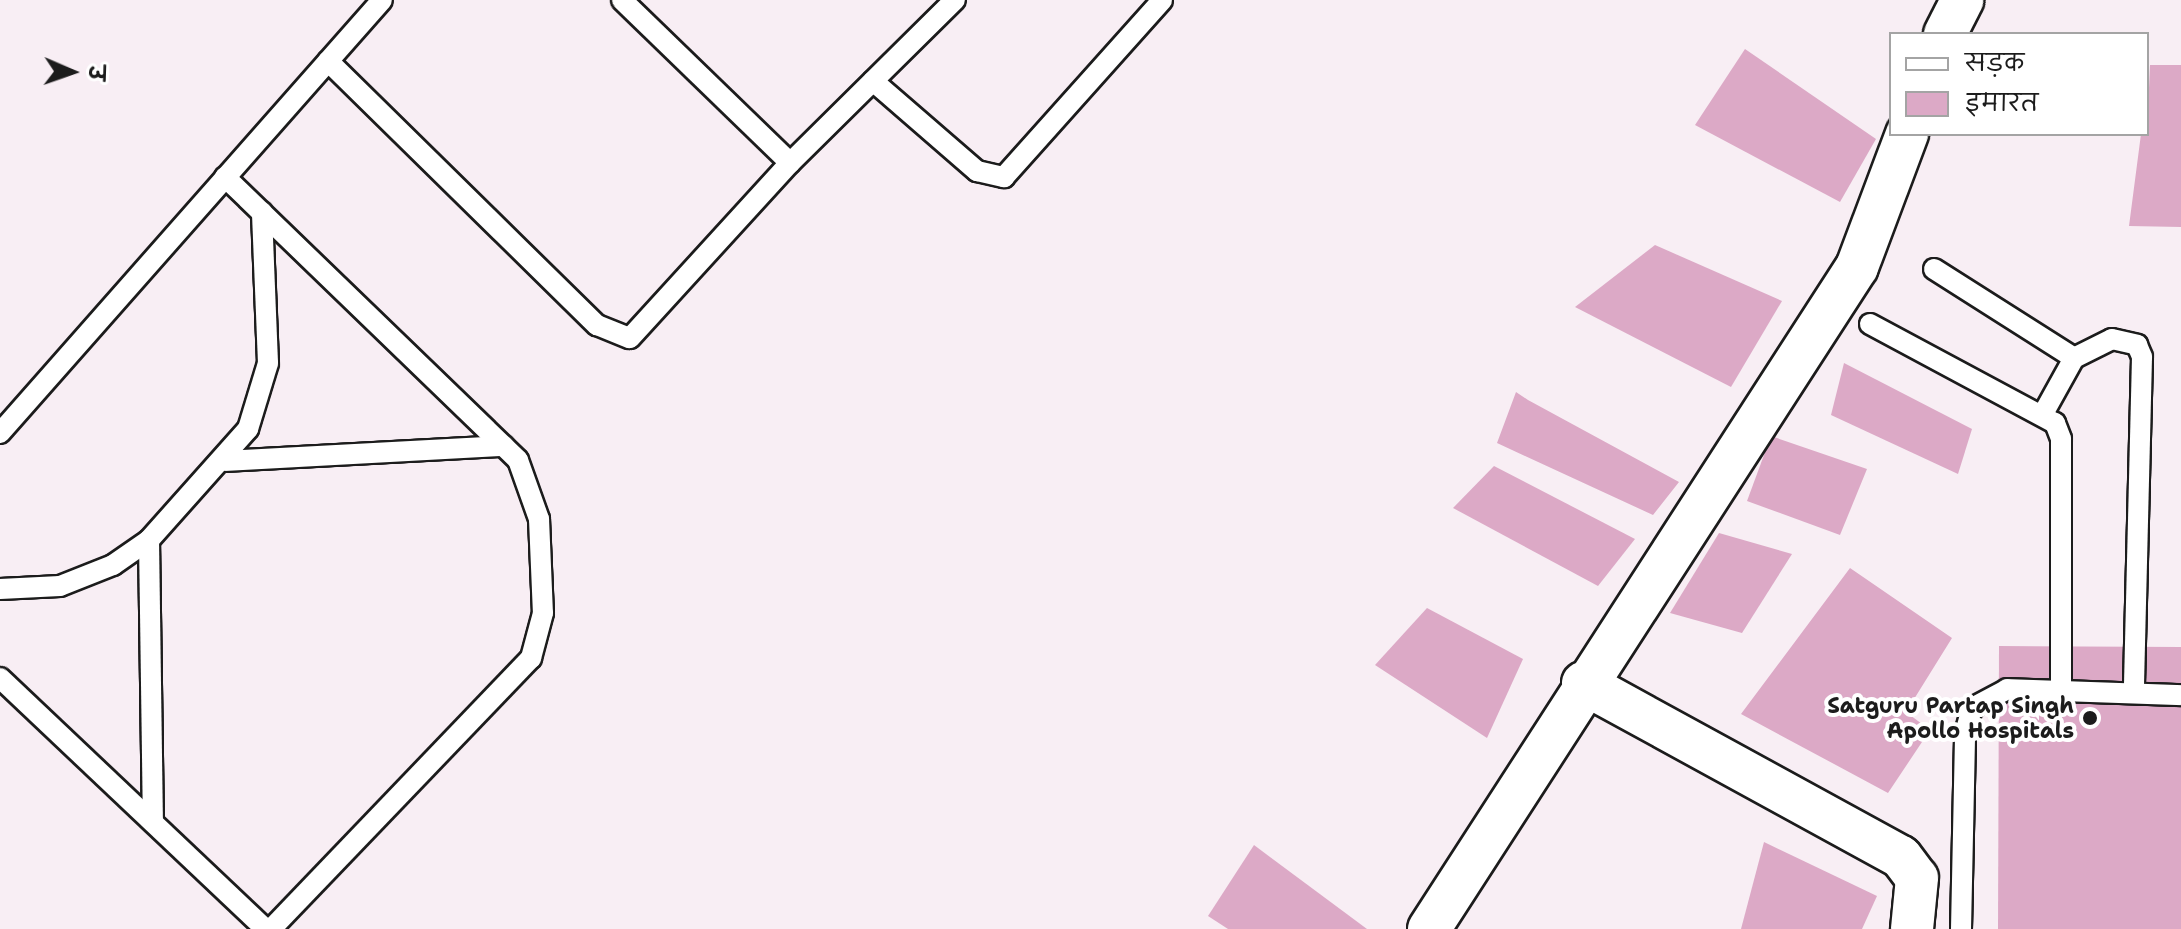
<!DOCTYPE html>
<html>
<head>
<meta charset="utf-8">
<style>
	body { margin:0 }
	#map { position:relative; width:2181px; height:929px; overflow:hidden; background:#f8eef4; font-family:"Shantell Sans","Playpen Sans Deva",sans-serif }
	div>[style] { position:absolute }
	.building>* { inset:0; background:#dca9c6 }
	.roads { filter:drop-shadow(2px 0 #1c1c1c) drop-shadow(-2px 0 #1c1c1c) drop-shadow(0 2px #1c1c1c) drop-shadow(0 -2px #1c1c1c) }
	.service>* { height:20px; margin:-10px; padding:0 10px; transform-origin:10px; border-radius:10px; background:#fff }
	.minor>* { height:42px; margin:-21px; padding:0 21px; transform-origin:21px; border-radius:21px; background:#fff }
	.dots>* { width:22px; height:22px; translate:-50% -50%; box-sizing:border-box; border:4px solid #fff; border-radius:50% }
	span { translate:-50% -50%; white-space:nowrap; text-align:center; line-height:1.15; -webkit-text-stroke:8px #fff; paint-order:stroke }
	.poi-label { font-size:22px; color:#1c1c1c; font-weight:700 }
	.right { translate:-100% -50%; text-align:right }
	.legend { position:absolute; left:1889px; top:32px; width:260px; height:104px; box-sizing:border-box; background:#fff; border:2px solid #a4a4a4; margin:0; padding:10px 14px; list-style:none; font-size:24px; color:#1c1c1c }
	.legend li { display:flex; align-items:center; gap:16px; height:40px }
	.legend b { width:40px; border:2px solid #a4a4a4 }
	.north { position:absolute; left:32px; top:32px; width:80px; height:80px; -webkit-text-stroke:6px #fff; paint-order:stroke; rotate:92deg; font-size:22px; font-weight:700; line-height:32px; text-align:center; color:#1c1c1c }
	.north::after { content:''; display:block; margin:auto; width:28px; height:36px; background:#1c1c1c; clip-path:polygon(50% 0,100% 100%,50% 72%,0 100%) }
</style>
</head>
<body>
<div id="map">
	<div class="building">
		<div style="clip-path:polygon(1745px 49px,1876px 139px,1840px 202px,1695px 125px)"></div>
		<div style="clip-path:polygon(2150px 65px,2181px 65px,2181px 227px,2129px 226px,2141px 134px,2147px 134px)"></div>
		<div style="clip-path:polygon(1655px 245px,1782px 301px,1731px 387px,1575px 307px)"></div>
		<div style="clip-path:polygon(1844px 363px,1972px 429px,1958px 474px,1831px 415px)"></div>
		<div style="clip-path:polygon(1516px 392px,1528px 400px,1679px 482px,1653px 515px,1497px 443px)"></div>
		<div style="clip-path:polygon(1771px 436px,1867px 469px,1840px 535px,1747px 501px)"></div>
		<div style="clip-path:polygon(1494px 466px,1635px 539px,1598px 586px,1453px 508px)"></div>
		<div style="clip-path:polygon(1719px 533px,1792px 554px,1742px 633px,1670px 613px)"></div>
		<div style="clip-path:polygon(1850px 568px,1952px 638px,1906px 712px,1930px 730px,1888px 793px,1741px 714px)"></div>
		<div style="clip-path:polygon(1427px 608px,1523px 659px,1487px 738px,1375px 665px)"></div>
		<div style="clip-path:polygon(1999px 646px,2181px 647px,2181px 929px,1998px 929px)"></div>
		<div style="clip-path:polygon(1764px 842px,1877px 896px,1862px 929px,1741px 929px)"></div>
		<div style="clip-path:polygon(1254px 845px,1367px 929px,1228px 929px,1208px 916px)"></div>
	</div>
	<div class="roads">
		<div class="service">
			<div style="left:622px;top:0;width:234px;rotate:44.1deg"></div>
			<div style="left:328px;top:61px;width:377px;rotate:44.5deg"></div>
			<div style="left:597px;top:325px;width:35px;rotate:22deg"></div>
			<div style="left:630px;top:338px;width:237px;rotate:-47.6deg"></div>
			<div style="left:790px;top:163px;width:232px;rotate:-44.7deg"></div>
			<div style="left:873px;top:81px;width:138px;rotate:40.9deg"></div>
			<div style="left:977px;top:171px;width:28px;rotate:13deg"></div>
			<div style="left:1004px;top:177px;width:237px;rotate:-48.2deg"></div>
			<div style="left:225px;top:177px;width:407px;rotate:44deg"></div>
			<div style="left:518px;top:460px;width:63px;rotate:70.4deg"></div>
			<div style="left:539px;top:519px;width:94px;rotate:87.6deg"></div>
			<div style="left:543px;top:613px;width:47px;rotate:104.9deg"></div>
			<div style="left:531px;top:658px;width:376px;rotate:133.8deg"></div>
			<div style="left:1934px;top:269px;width:166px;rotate:32.4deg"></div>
			<div style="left:2074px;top:358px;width:64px;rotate:119deg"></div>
			<div style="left:1870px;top:324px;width:210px;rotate:28.2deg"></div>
			<div style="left:2055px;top:423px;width:17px;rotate:69deg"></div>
			<div style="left:2061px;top:439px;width:250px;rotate:90deg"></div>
			<div style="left:2074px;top:358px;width:42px;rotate:-26.6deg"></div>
			<div style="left:2112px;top:339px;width:26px;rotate:13deg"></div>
			<div style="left:2137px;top:345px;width:13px;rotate:67deg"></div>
			<div style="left:2142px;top:357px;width:335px;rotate:91.4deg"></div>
			<div style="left:0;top:433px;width:577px;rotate:-48.58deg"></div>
			<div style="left:225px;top:461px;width:279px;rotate:-3.1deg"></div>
			<div style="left:149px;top:540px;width:282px;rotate:89.2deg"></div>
			<div style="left:0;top:589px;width:60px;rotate:-2.9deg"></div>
			<div style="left:60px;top:586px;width:57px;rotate:-21.6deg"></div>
			<div style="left:113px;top:565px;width:44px;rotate:-34.8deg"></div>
			<div style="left:149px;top:540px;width:149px;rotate:-48.3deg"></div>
			<div style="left:248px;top:429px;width:69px;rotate:-73.1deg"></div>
			<div style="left:268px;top:363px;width:151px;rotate:-92.3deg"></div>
			<div style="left:0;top:678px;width:365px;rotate:43.4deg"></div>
			<div style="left:1961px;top:929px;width:196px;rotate:-88.8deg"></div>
			<div style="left:1965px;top:733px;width:26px;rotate:-74deg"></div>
			<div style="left:1972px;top:708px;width:40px;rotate:-28deg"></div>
			<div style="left:2007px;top:689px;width:174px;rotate:2deg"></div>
		</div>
		<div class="minor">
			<div style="left:1945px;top:34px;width:38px;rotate:-63deg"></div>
			<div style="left:1583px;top:683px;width:362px;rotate:28.7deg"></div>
			<div style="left:1901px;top:857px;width:26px;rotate:53deg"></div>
			<div style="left:1917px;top:878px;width:51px;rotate:95.6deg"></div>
			<div style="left:1429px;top:929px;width:788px;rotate:-57.12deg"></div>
			<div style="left:1857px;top:267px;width:142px;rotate:-69.4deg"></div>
		</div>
	</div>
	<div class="dots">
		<div style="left:2090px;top:718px;background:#1c1c1c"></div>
	</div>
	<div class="poi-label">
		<span class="right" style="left:2074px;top:718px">Satguru Partap Singh<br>Apollo Hospitals</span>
	</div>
	<ul class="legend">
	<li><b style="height:10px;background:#fff"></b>सड़क</li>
	<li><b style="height:22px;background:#dca9c6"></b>इमारत</li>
	</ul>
	<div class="north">उ</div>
</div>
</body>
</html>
